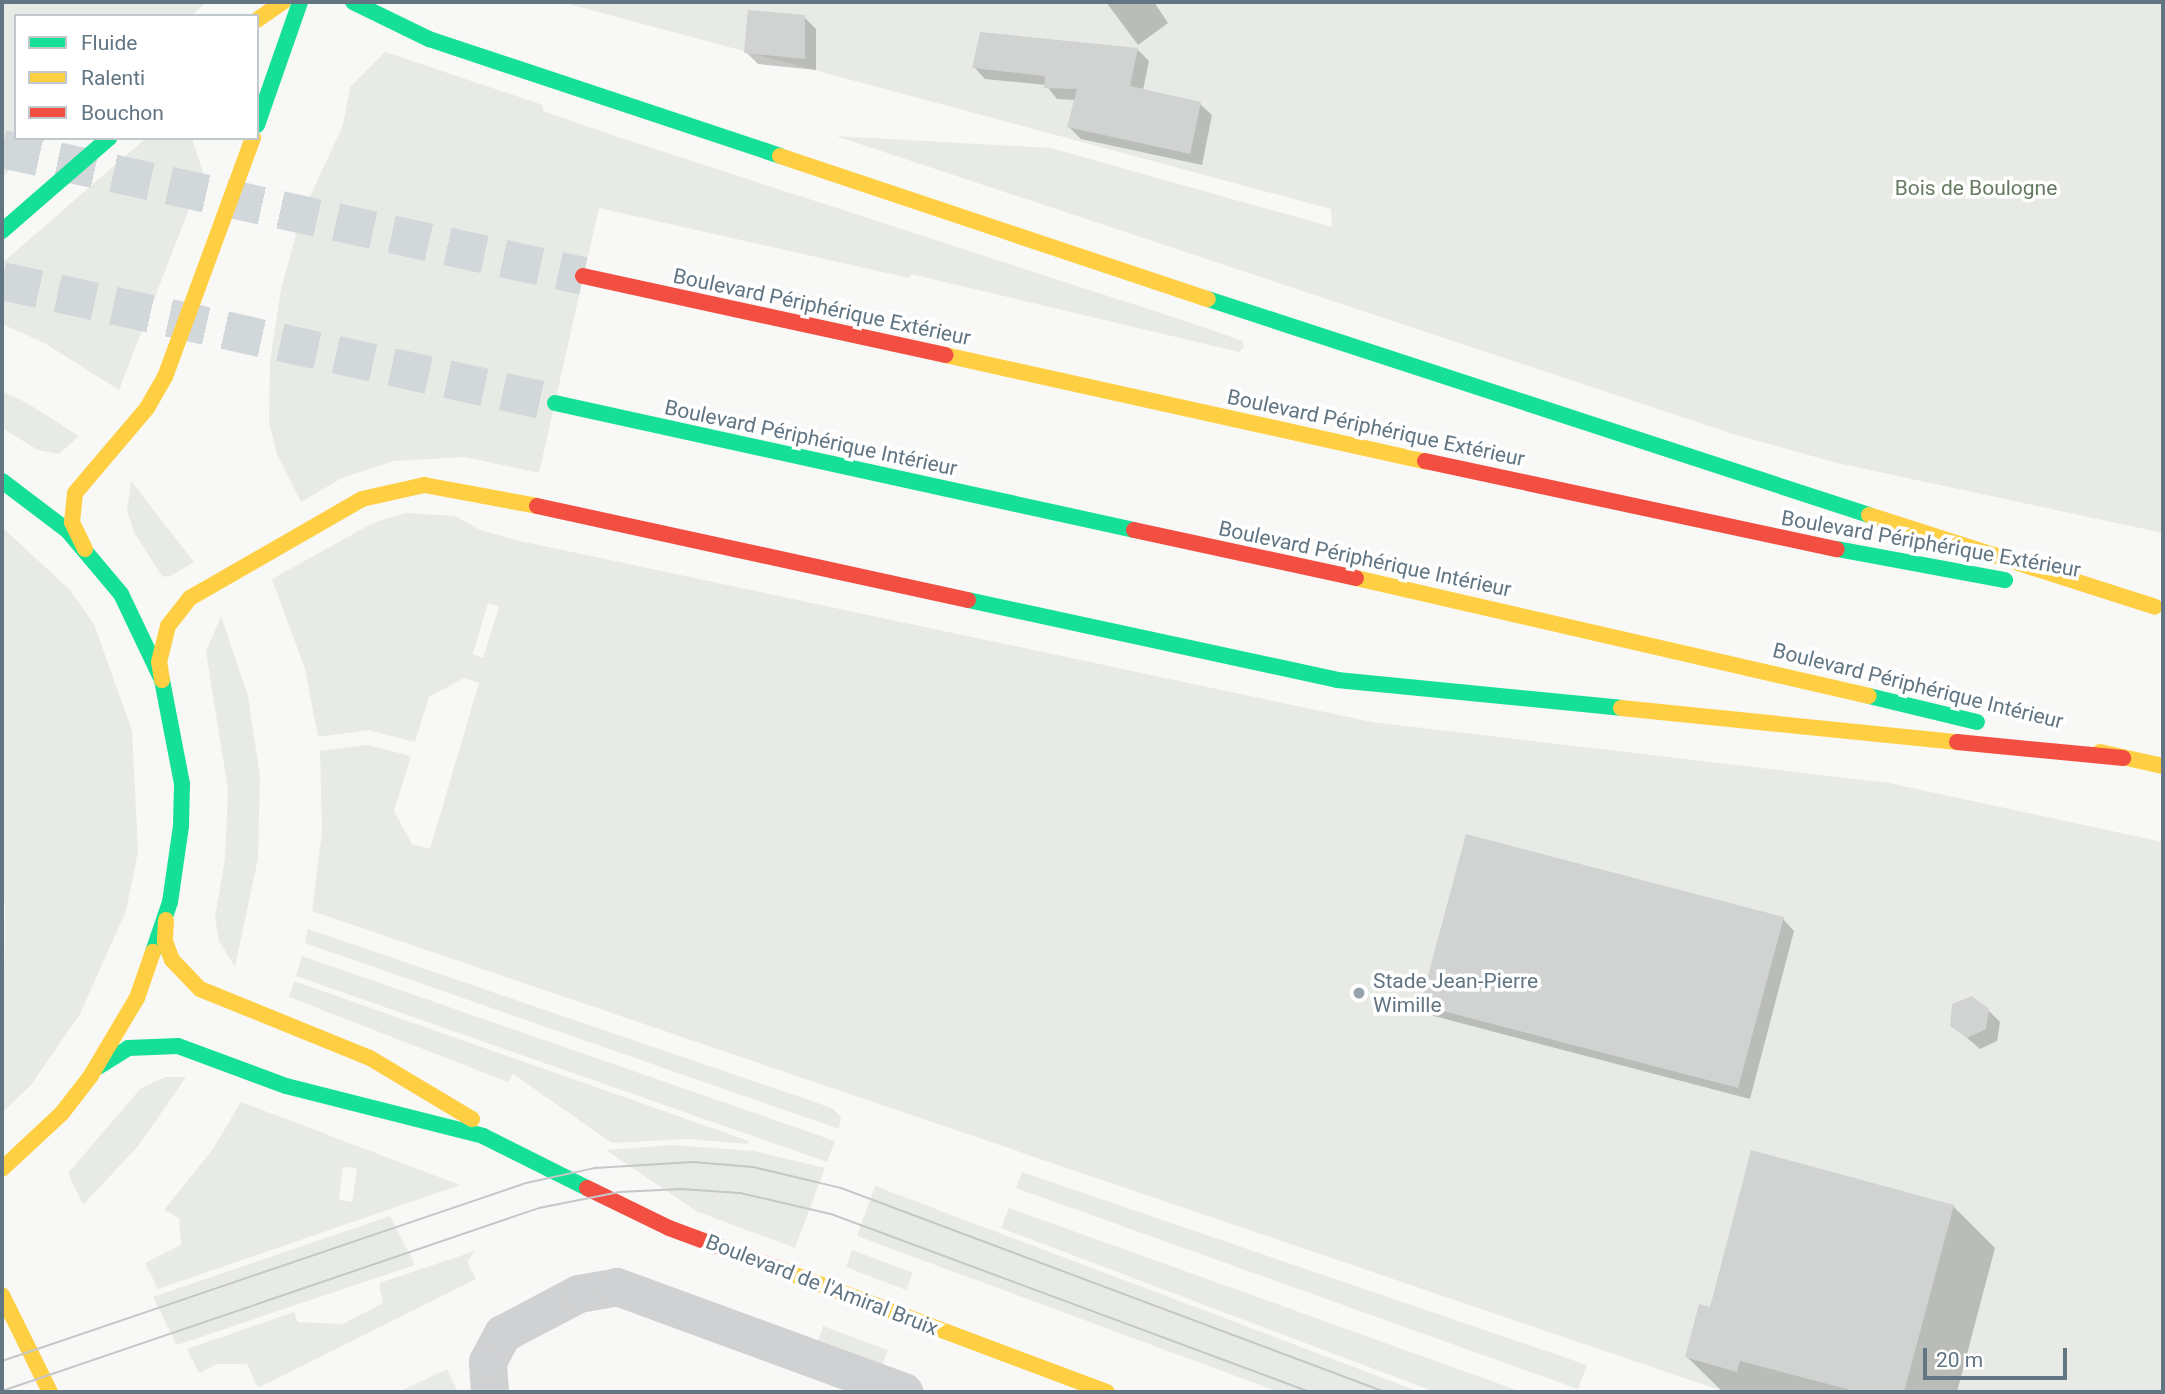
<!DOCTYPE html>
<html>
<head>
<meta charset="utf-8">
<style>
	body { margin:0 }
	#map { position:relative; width:2165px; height:1394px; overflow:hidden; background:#f8f8f7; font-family:Roboto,sans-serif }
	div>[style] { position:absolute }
	.green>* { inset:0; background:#e8ebe5 }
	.shadow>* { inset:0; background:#0003 }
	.building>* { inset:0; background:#d1d3d3 }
	.highway-tunnel>* { height:38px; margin-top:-19px; transform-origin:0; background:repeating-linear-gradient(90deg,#d2d7da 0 38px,transparent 0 57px) }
	.street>* { height:38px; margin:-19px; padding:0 19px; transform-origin:19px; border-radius:19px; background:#d0d1d2 }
	.fast>* { height:16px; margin:-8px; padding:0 8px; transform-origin:8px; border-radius:8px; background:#16e098 }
	.slow>* { height:16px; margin:-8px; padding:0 8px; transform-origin:8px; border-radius:8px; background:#ffcf43 }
	.jam>* { height:16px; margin:-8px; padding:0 8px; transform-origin:8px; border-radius:8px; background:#f24e42 }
	.tram>* { height:2px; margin:-1px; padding:0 1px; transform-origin:1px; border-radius:1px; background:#c5c7c8 }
	.dots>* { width:19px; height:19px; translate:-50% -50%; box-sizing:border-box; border:4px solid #fff; border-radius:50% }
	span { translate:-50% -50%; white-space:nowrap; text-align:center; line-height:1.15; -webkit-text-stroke:7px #fff; paint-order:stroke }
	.park-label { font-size:21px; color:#667a61 }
	.street-label { font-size:21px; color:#617583 }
	.poi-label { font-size:21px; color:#617583 }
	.left { translate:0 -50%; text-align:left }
	.frame { position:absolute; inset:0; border:4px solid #617583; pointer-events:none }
	.legend { position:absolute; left:14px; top:14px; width:245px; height:126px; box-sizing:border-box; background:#fff; border:2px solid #c0c8cd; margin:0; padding:9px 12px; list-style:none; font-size:21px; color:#617583 }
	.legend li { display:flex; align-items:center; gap:14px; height:35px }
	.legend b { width:35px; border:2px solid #c0c8cd }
	.scale { position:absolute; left:1923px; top:1348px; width:144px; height:32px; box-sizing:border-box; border:4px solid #617583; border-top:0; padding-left:9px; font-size:21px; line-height:24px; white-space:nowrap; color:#617583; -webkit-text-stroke:5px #fff; paint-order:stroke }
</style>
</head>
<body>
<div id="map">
	<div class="green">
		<div style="clip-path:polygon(2px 2px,207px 2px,191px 16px,16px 16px,16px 138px,47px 138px,2px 177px)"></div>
		<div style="clip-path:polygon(561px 2px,2163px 2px,2163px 533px,1837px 463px,1733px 434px,836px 136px,1051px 148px,1332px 227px,1331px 209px)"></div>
		<div style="clip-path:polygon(385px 52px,543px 105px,543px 111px,615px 136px,1185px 321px,1243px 341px,1244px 347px,1239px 352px,911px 274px,909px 278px,599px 208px,539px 473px,465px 457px,394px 461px,342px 478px,301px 502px,277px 455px,269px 422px,270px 360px,281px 289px,301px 216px,343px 125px,350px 87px)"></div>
		<div style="clip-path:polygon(146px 138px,192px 138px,203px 173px,119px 390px,46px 344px,2px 324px,2px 263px)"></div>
		<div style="clip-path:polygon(2px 391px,27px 403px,79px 436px,59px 454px,38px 450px,2px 428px)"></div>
		<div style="clip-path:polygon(131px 481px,194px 562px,169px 577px,162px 576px,134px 532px,127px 511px)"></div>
		<div style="clip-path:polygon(evenodd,405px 513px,455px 516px,480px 530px,520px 541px,1372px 722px,1889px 783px,2163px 842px,2163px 1392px,1725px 1392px,312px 911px,322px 832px,320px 751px,367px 745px,411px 756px,394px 811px,412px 844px,430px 849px,479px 683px,464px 678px,429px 697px,415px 742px,368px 730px,318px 737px,305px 669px,272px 579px,373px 523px,405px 513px,488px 603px,499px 607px,483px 658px,473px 654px,488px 603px)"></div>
		<div style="clip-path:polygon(2px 527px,70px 590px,94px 624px,132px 731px,138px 851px,126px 911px,80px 1014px,31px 1085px,2px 1113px,5px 906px,2px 887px)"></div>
		<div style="clip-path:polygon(221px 616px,248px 696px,260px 776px,258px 859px,235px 967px,219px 941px,215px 917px,225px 859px,228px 790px,206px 652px)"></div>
		<div style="clip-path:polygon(308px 929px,832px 1108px,841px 1117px,839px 1129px,305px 943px)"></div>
		<div style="clip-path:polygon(302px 956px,835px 1141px,827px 1162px,296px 976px)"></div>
		<div style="clip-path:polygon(294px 981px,749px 1141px,748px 1144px,688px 1139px,612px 1143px,513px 1074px,508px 1082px,289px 997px)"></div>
		<div style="clip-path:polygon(165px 1077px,186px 1077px,139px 1145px,83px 1205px,68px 1173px,140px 1089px)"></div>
		<div style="clip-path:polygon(evenodd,241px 1102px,270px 1113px,460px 1185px,158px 1289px,145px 1263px,181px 1245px,179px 1218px,164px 1210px,213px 1149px,241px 1102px,343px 1167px,357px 1168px,352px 1202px,339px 1200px,343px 1167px)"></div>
		<div style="clip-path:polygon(672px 1145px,754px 1151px,825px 1168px,795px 1248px,696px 1211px,606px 1150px)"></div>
		<div style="clip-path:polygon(1022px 1172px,1587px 1365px,1578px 1389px,1016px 1188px)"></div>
		<div style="clip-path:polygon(875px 1186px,1420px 1392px,1279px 1392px,857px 1236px)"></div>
		<div style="clip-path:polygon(1009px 1208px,1522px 1392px,1435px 1392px,1001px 1228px)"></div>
		<div style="clip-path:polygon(390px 1216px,415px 1265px,177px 1345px,153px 1297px)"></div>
		<div style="clip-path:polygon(852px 1250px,913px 1273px,906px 1290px,846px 1267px)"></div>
		<div style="clip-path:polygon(475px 1251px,467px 1261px,476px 1279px,258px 1388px,247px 1364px,217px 1364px,199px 1373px,187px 1349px,294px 1312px,298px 1322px,343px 1324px,383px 1303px,379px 1283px)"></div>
		<div style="clip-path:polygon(823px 1326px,888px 1350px,881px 1368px,817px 1344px)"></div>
		<div style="clip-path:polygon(447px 1369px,458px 1392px,399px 1392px)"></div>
	</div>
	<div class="shadow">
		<div style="clip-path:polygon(1106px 2px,1154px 2px,1168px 23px,1138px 45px)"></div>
		<div style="clip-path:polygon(804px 17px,816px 29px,816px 70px,758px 64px,746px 52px)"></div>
		<div style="clip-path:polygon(1138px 50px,1149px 61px,1143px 90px,1200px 104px,1212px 115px,1202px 165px,1081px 139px,1069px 127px,1076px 100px,1057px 99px,1046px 85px,985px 79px,974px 67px)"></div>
		<div style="clip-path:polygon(1783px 919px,1794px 931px,1750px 1099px,1434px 1016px,1422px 1005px)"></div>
		<div style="clip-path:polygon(1988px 1010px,2000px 1022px,1997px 1041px,1980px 1049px,1952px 1025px)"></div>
		<div style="clip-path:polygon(1953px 1206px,1995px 1248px,1957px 1392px,1723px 1392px,1687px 1357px,1711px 1310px)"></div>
	</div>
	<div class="building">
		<div style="clip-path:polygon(748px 10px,805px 15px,805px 59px,744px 53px)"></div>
		<div style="clip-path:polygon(980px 32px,1138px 48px,1130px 86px,1201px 102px,1190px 154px,1067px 127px,1077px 89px,1044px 88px,1045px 76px,972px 68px)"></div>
		<div style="clip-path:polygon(1466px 834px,1784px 917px,1738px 1088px,1420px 1005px)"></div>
		<div style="clip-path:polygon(1972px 996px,1989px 1009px,1986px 1029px,1967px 1038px,1950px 1026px,1952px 1004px)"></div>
		<div style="clip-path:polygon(1751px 1150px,1954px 1205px,1904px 1392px,1858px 1392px,1740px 1361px,1737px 1372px,1685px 1357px,1699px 1304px,1710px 1307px)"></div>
	</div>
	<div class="highway-tunnel">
		<div style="left:2px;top:149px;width:595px;rotate:12.33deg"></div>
		<div style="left:2px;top:281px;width:566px;rotate:12.44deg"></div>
	</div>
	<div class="street">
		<div style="left:490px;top:1392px;width:30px;rotate:-94deg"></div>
		<div style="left:488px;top:1362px;width:32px;rotate:-62deg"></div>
		<div style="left:503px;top:1334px;width:86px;rotate:-27.8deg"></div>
		<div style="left:579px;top:1294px;width:39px;rotate:-10deg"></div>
		<div style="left:617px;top:1287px;width:306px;rotate:20.1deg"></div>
	</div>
	<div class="fast">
		<div style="left:353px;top:2px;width:85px;rotate:26deg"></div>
		<div style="left:429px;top:39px;width:370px;rotate:18.4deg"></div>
		<div style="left:257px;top:125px;width:130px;rotate:-70.7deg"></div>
		<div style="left:2px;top:231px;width:142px;rotate:-41deg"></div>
		<div style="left:1208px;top:299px;width:695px;rotate:18.1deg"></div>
		<div style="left:555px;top:403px;width:593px;rotate:12.37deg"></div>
		<div style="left:2px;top:481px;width:83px;rotate:37.1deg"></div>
		<div style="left:68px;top:531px;width:82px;rotate:49.9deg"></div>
		<div style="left:121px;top:594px;width:95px;rotate:64.5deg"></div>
		<div style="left:162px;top:680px;width:106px;rotate:79.1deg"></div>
		<div style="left:182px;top:784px;width:42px;rotate:91.4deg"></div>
		<div style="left:181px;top:826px;width:77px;rotate:98.2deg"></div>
		<div style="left:170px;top:902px;width:53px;rotate:108.8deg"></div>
		<div style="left:1837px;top:549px;width:171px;rotate:10.5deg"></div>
		<div style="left:968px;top:600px;width:378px;rotate:12.2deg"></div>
		<div style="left:1337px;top:680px;width:285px;rotate:5.6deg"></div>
		<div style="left:1869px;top:696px;width:111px;rotate:13.5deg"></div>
		<div style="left:98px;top:1067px;width:36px;rotate:-32deg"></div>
		<div style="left:128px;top:1048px;width:50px;rotate:-2.3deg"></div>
		<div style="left:178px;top:1046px;width:115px;rotate:20.3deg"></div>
		<div style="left:286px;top:1086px;width:203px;rotate:14.2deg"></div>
		<div style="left:483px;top:1136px;width:116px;rotate:26.6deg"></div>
	</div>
	<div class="slow">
		<div style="left:257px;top:20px;width:32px;rotate:-35deg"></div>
		<div style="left:780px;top:156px;width:451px;rotate:18.5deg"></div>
		<div style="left:945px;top:355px;width:492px;rotate:12.5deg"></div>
		<div style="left:1869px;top:515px;width:300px;rotate:17.8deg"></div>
		<div style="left:85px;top:549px;width:30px;rotate:-116deg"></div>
		<div style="left:72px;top:522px;width:29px;rotate:-84deg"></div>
		<div style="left:75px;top:493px;width:111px;rotate:-49.7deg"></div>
		<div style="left:147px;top:408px;width:36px;rotate:-60deg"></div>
		<div style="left:165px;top:377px;width:255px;rotate:-69.8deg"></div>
		<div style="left:1356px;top:578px;width:526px;rotate:12.95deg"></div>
		<div style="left:162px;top:680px;width:18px;rotate:-99deg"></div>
		<div style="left:159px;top:662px;width:37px;rotate:-76deg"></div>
		<div style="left:168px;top:626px;width:36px;rotate:-52deg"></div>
		<div style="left:190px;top:598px;width:198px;rotate:-29.9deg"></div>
		<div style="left:362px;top:499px;width:64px;rotate:-12.7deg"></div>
		<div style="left:424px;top:485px;width:115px;rotate:10.5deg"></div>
		<div style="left:1621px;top:708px;width:338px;rotate:5.8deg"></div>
		<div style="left:2100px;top:752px;width:65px;rotate:12.5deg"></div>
		<div style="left:166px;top:920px;width:21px;rotate:93deg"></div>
		<div style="left:165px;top:941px;width:20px;rotate:70deg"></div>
		<div style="left:172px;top:960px;width:40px;rotate:46deg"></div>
		<div style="left:200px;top:989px;width:183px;rotate:22.1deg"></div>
		<div style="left:370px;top:1058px;width:119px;rotate:30.9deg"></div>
		<div style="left:2px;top:1169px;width:82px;rotate:-43deg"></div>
		<div style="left:62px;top:1113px;width:46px;rotate:-52.1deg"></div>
		<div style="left:90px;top:1077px;width:92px;rotate:-59.3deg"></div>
		<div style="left:137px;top:998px;width:49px;rotate:-70.8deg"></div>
		<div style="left:782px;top:1270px;width:347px;rotate:20.6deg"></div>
		<div style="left:2px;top:1295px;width:108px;rotate:63.7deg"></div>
	</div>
	<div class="jam">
		<div style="left:583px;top:276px;width:371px;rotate:12.3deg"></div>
		<div style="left:1425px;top:461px;width:421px;rotate:12.1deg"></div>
		<div style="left:537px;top:506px;width:441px;rotate:12.3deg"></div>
		<div style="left:1134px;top:530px;width:227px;rotate:12.2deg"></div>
		<div style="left:1957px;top:742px;width:167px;rotate:5.5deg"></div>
		<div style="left:587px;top:1188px;width:91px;rotate:26deg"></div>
		<div style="left:669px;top:1228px;width:121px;rotate:20.4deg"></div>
	</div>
	<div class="tram">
		<div style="left:2px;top:1361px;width:553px;rotate:-18.76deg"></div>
		<div style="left:526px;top:1183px;width:71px;rotate:-12.3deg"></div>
		<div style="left:595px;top:1168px;width:98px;rotate:-3.5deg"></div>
		<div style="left:693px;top:1162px;width:60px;rotate:4.8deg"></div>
		<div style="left:753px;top:1167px;width:90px;rotate:13.4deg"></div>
		<div style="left:841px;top:1188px;width:581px;rotate:20.56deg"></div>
		<div style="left:2px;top:1391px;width:567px;rotate:-18.82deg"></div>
		<div style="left:539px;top:1208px;width:82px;rotate:-11.3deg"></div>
		<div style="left:619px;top:1192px;width:62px;rotate:-2.8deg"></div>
		<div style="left:681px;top:1189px;width:59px;rotate:3.9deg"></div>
		<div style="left:740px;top:1193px;width:93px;rotate:13deg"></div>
		<div style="left:831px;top:1214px;width:511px;rotate:20.39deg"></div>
	</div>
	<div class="dots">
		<div style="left:1359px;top:993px;background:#96a3ac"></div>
	</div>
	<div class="park-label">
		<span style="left:1976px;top:188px">Bois de Boulogne</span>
	</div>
	<div class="street-label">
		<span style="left:822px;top:307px;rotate:12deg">Boulevard Périphérique Extérieur</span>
		<span style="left:1376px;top:428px;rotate:12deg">Boulevard Périphérique Extérieur</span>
		<span style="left:811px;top:438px;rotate:12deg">Boulevard Périphérique Intérieur</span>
		<span style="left:1931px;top:544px;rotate:10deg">Boulevard Périphérique Extérieur</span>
		<span style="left:1365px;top:559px;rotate:12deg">Boulevard Périphérique Intérieur</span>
		<span style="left:1918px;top:686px;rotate:14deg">Boulevard Périphérique Intérieur</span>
		<span style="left:822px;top:1285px;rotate:21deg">Boulevard de l'Amiral Bruix</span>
	</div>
	<div class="poi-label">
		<span class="left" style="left:1373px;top:993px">Stade Jean-Pierre<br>Wimille</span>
	</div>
	<div class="frame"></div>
	<ul class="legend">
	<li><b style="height:9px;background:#16e098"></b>Fluide</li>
	<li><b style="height:9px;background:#ffcf43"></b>Ralenti</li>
	<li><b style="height:9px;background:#f24e42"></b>Bouchon</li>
	</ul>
	<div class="scale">20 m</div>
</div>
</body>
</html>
